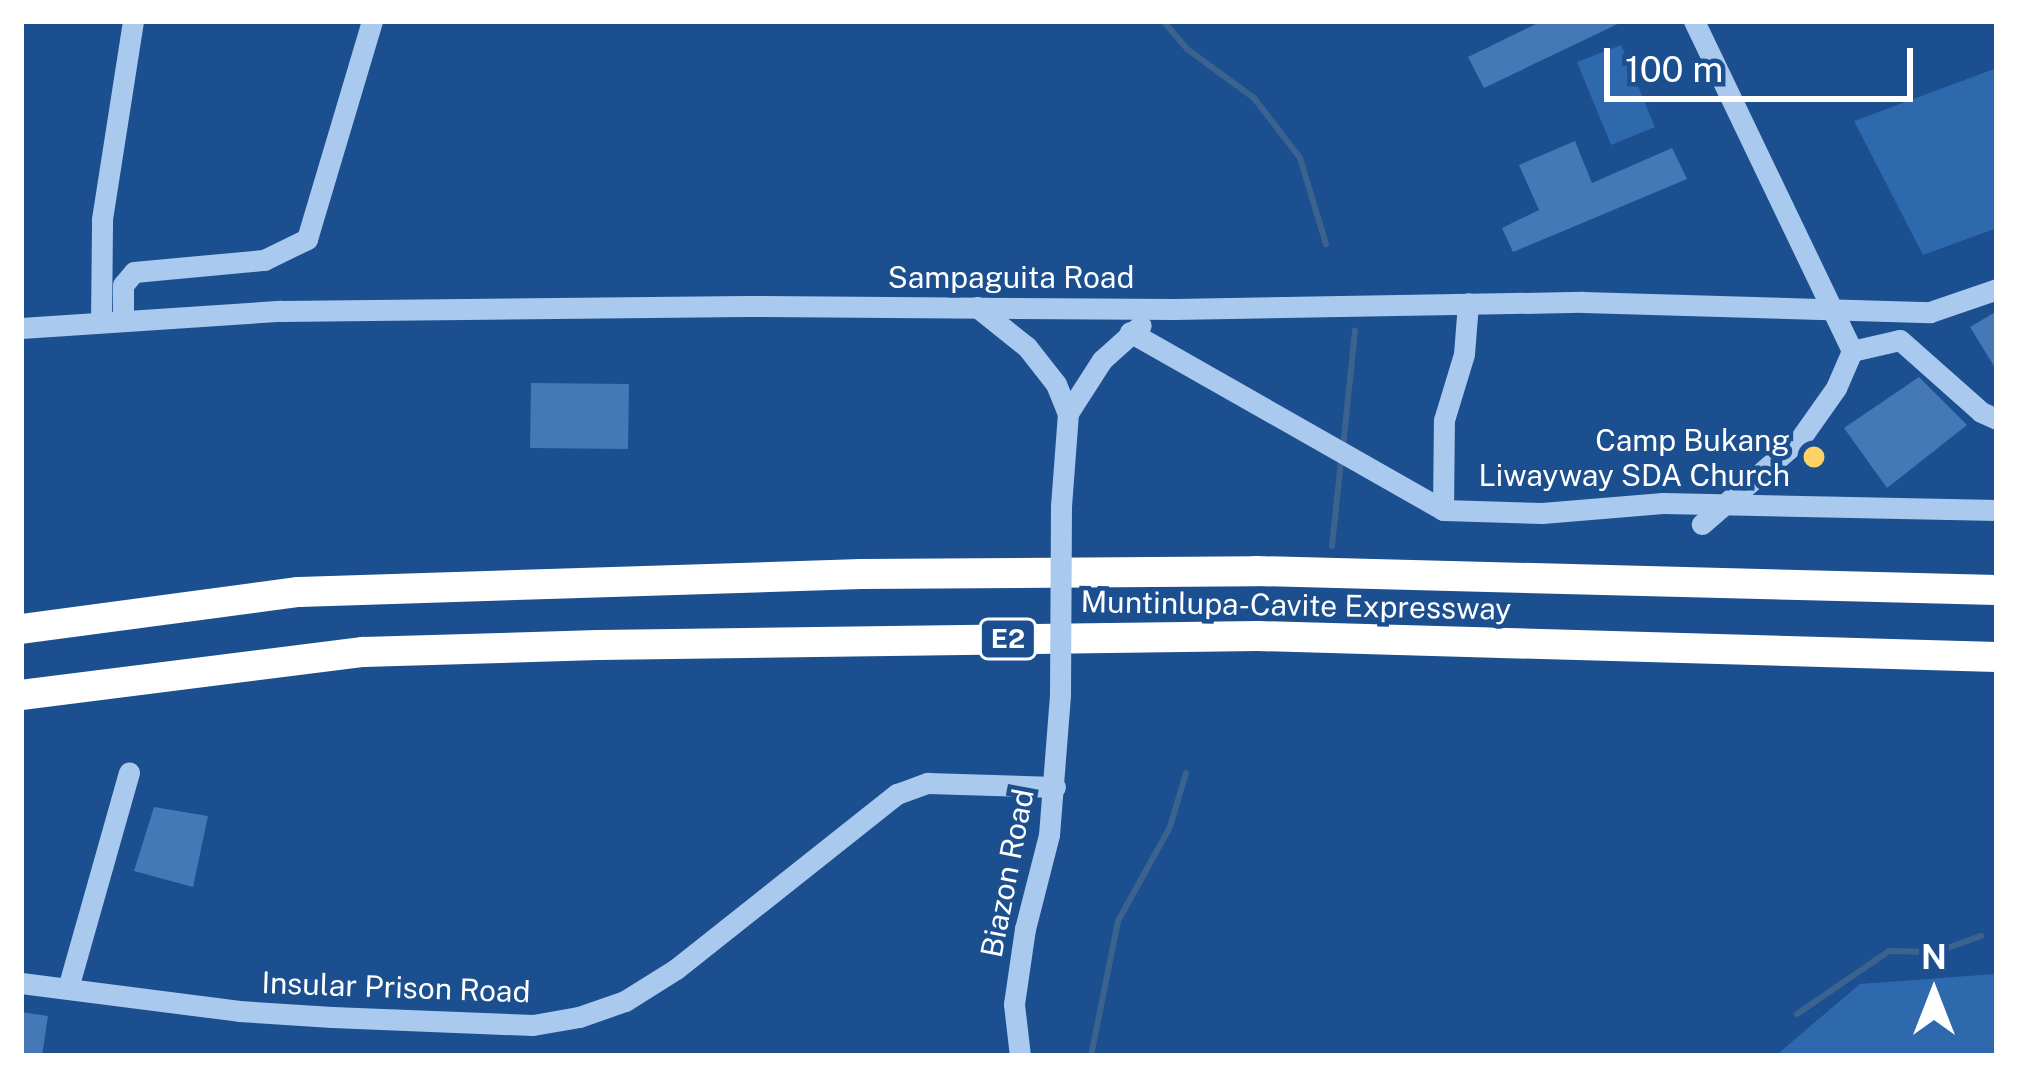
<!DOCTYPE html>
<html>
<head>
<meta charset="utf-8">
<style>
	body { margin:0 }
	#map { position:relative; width:2018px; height:1077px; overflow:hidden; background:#1b4f8f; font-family:"Public Sans",sans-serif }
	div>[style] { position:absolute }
	.green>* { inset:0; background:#2e69ad }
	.stream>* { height:6px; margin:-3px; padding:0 3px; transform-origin:3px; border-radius:3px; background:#3c6290 }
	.building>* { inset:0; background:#4478b7 }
	.minor>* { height:21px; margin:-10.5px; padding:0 10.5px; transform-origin:10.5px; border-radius:10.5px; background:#a9c9ee }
	.highway>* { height:30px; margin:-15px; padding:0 15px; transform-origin:15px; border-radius:15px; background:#fff }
	.minor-bridge>* { height:21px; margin:-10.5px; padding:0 10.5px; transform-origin:10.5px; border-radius:10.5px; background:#a9c9ee }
	.dots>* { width:33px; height:33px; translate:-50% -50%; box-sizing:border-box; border:6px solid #1b4f8f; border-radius:50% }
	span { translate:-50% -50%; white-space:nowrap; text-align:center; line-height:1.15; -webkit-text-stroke:9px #1b4f8f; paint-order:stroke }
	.shield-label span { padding:3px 9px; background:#1b4f8f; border:3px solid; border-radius:9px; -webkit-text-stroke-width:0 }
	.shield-label { font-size:27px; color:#fff; font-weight:700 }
	.street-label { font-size:30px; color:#fff }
	.poi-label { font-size:30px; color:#fff }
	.right { translate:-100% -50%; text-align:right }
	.frame { position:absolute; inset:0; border:24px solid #fff; pointer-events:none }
	.north { position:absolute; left:1874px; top:933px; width:120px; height:120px; -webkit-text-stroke:9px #1b4f8f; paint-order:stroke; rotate:0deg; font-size:33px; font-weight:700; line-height:48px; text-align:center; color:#fff }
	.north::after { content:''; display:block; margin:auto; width:42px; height:54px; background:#fff; clip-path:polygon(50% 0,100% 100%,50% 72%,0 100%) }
	.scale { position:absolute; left:1604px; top:48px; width:309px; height:54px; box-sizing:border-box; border:6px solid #fff; border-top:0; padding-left:15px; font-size:36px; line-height:42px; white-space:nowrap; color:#fff; -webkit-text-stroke:9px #1b4f8f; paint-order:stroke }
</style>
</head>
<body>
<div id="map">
	<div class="green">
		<div style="clip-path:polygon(1621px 45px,1655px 127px,1611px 145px,1577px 62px)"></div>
		<div style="clip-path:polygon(1997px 68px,1997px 228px,1923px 255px,1854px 121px)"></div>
		<div style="clip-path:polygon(1995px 974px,1997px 1056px,1775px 1056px,1860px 984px)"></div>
	</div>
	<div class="stream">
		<div style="left:1163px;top:21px;width:37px;rotate:49deg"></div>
		<div style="left:1187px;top:49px;width:83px;rotate:36.2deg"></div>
		<div style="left:1254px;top:98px;width:76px;rotate:52.5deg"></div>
		<div style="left:1300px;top:158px;width:90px;rotate:73.2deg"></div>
		<div style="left:1343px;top:447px;width:117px;rotate:-84.1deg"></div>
		<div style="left:1332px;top:546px;width:86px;rotate:-84deg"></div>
		<div style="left:1797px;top:1014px;width:112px;rotate:-34.4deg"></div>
		<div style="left:1889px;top:951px;width:47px;rotate:1.2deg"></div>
		<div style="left:1936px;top:952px;width:48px;rotate:-19.6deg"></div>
		<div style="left:1091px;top:1056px;width:138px;rotate:-78.7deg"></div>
		<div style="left:1118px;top:921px;width:107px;rotate:-61deg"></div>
		<div style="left:1170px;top:827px;width:56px;rotate:-73.5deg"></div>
	</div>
	<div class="building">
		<div style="clip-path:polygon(1542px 21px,1624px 21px,1484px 88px,1468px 57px)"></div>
		<div style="clip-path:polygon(1575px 141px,1592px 183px,1672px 148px,1687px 179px,1513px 252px,1502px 228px,1539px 210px,1519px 165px)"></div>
		<div style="clip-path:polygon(1997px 311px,1997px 371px,1970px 327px)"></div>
		<div style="clip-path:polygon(1919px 377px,1967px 425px,1887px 488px,1844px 428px)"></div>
		<div style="clip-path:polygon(531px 383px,629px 384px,628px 449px,530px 448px)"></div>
		<div style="clip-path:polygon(154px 807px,208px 816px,193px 887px,134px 871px)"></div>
		<div style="clip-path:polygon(21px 1012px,48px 1016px,42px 1056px,21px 1056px)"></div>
	</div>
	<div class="minor">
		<div style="left:1694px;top:21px;width:366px;rotate:64.4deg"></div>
		<div style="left:1852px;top:351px;width:40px;rotate:113.4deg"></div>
		<div style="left:1836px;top:388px;width:62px;rotate:125.2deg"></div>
		<div style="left:1800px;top:439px;width:130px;rotate:139.1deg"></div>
		<div style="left:977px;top:307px;width:64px;rotate:38.7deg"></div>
		<div style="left:1027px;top:347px;width:47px;rotate:51.9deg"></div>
		<div style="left:1056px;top:384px;width:31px;rotate:68deg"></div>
		<div style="left:123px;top:317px;width:32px;rotate:-90deg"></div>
		<div style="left:123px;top:285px;width:17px;rotate:-50deg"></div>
		<div style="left:134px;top:272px;width:131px;rotate:-5.3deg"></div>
		<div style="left:264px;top:260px;width:48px;rotate:-26deg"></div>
		<div style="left:307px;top:239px;width:227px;rotate:-73.4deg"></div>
		<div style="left:101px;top:321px;width:102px;rotate:-89.4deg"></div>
		<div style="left:102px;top:219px;width:200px;rotate:-81.1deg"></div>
		<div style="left:21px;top:328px;width:260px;rotate:-3.8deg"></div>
		<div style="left:280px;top:311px;width:466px;rotate:-0.6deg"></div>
		<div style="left:746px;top:306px;width:428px;rotate:0.4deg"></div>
		<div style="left:1174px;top:309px;width:409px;rotate:-1deg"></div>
		<div style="left:1583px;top:302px;width:347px;rotate:1.7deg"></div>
		<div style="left:1930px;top:312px;width:71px;rotate:-18.9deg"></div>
		<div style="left:1130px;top:332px;width:360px;rotate:29.6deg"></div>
		<div style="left:1443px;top:510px;width:99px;rotate:1.7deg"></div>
		<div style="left:1542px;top:513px;width:121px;rotate:-4.7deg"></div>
		<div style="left:1663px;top:503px;width:334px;rotate:1.2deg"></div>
		<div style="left:1900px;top:340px;width:108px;rotate:41.6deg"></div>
		<div style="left:1981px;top:412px;width:17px;rotate:24deg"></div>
		<div style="left:1852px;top:351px;width:49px;rotate:-12.9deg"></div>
		<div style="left:1061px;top:506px;width:93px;rotate:-85.7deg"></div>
		<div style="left:1068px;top:413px;width:63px;rotate:-57.3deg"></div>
		<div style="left:1102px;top:360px;width:52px;rotate:-41.9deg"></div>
		<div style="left:1443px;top:510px;width:90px;rotate:-89.4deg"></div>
		<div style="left:1444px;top:420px;width:69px;rotate:-73.1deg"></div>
		<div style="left:1464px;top:354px;width:51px;rotate:-85.5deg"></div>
		<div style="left:21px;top:983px;width:220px;rotate:7.3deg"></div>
		<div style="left:239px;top:1011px;width:93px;rotate:3.7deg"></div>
		<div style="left:332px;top:1017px;width:201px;rotate:2.3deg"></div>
		<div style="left:533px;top:1025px;width:47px;rotate:-9.9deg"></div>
		<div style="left:579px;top:1017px;width:49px;rotate:-19.2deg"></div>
		<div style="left:625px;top:1001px;width:60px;rotate:-32.1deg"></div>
		<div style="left:676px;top:969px;width:282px;rotate:-38.4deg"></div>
		<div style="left:897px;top:794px;width:33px;rotate:-20deg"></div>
		<div style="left:928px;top:783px;width:127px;rotate:1.8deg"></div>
		<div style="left:68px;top:988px;width:224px;rotate:-74.2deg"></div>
		<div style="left:1020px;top:1056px;width:52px;rotate:-96.6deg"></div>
		<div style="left:1014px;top:1004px;width:76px;rotate:-81.7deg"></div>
		<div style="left:1025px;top:929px;width:97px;rotate:-75.7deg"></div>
		<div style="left:1049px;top:835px;width:140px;rotate:-85.5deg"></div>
	</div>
	<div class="highway">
		<div style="left:21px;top:629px;width:280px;rotate:-7.6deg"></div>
		<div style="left:299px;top:592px;width:562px;rotate:-1.83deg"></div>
		<div style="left:861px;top:574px;width:395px;rotate:-0.4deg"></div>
		<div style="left:1256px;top:571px;width:741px;rotate:1.47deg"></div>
		<div style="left:21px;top:695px;width:345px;rotate:-7.2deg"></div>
		<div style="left:363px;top:652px;width:235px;rotate:-1.7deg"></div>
		<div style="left:598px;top:645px;width:660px;rotate:-0.78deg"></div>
		<div style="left:1258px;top:636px;width:739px;rotate:1.63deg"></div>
	</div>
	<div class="minor-bridge">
		<div style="left:1060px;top:695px;width:189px;rotate:-89.7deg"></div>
	</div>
	<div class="dots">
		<div style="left:1814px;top:457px;background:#ffd166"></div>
	</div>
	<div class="shield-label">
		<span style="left:1008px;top:639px">E2</span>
	</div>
	<div class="street-label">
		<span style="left:1011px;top:277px">Sampaguita Road</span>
		<span style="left:1296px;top:605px;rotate:1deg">Muntinlupa-Cavite Expressway</span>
		<span style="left:1007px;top:873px;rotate:-79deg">Biazon Road</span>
		<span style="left:396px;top:987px;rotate:2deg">Insular Prison Road</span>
	</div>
	<div class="poi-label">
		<span class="right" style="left:1790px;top:457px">Camp Bukang<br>Liwayway SDA Church</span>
	</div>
	<div class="frame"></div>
	<div class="north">N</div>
	<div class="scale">100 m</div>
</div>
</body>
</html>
